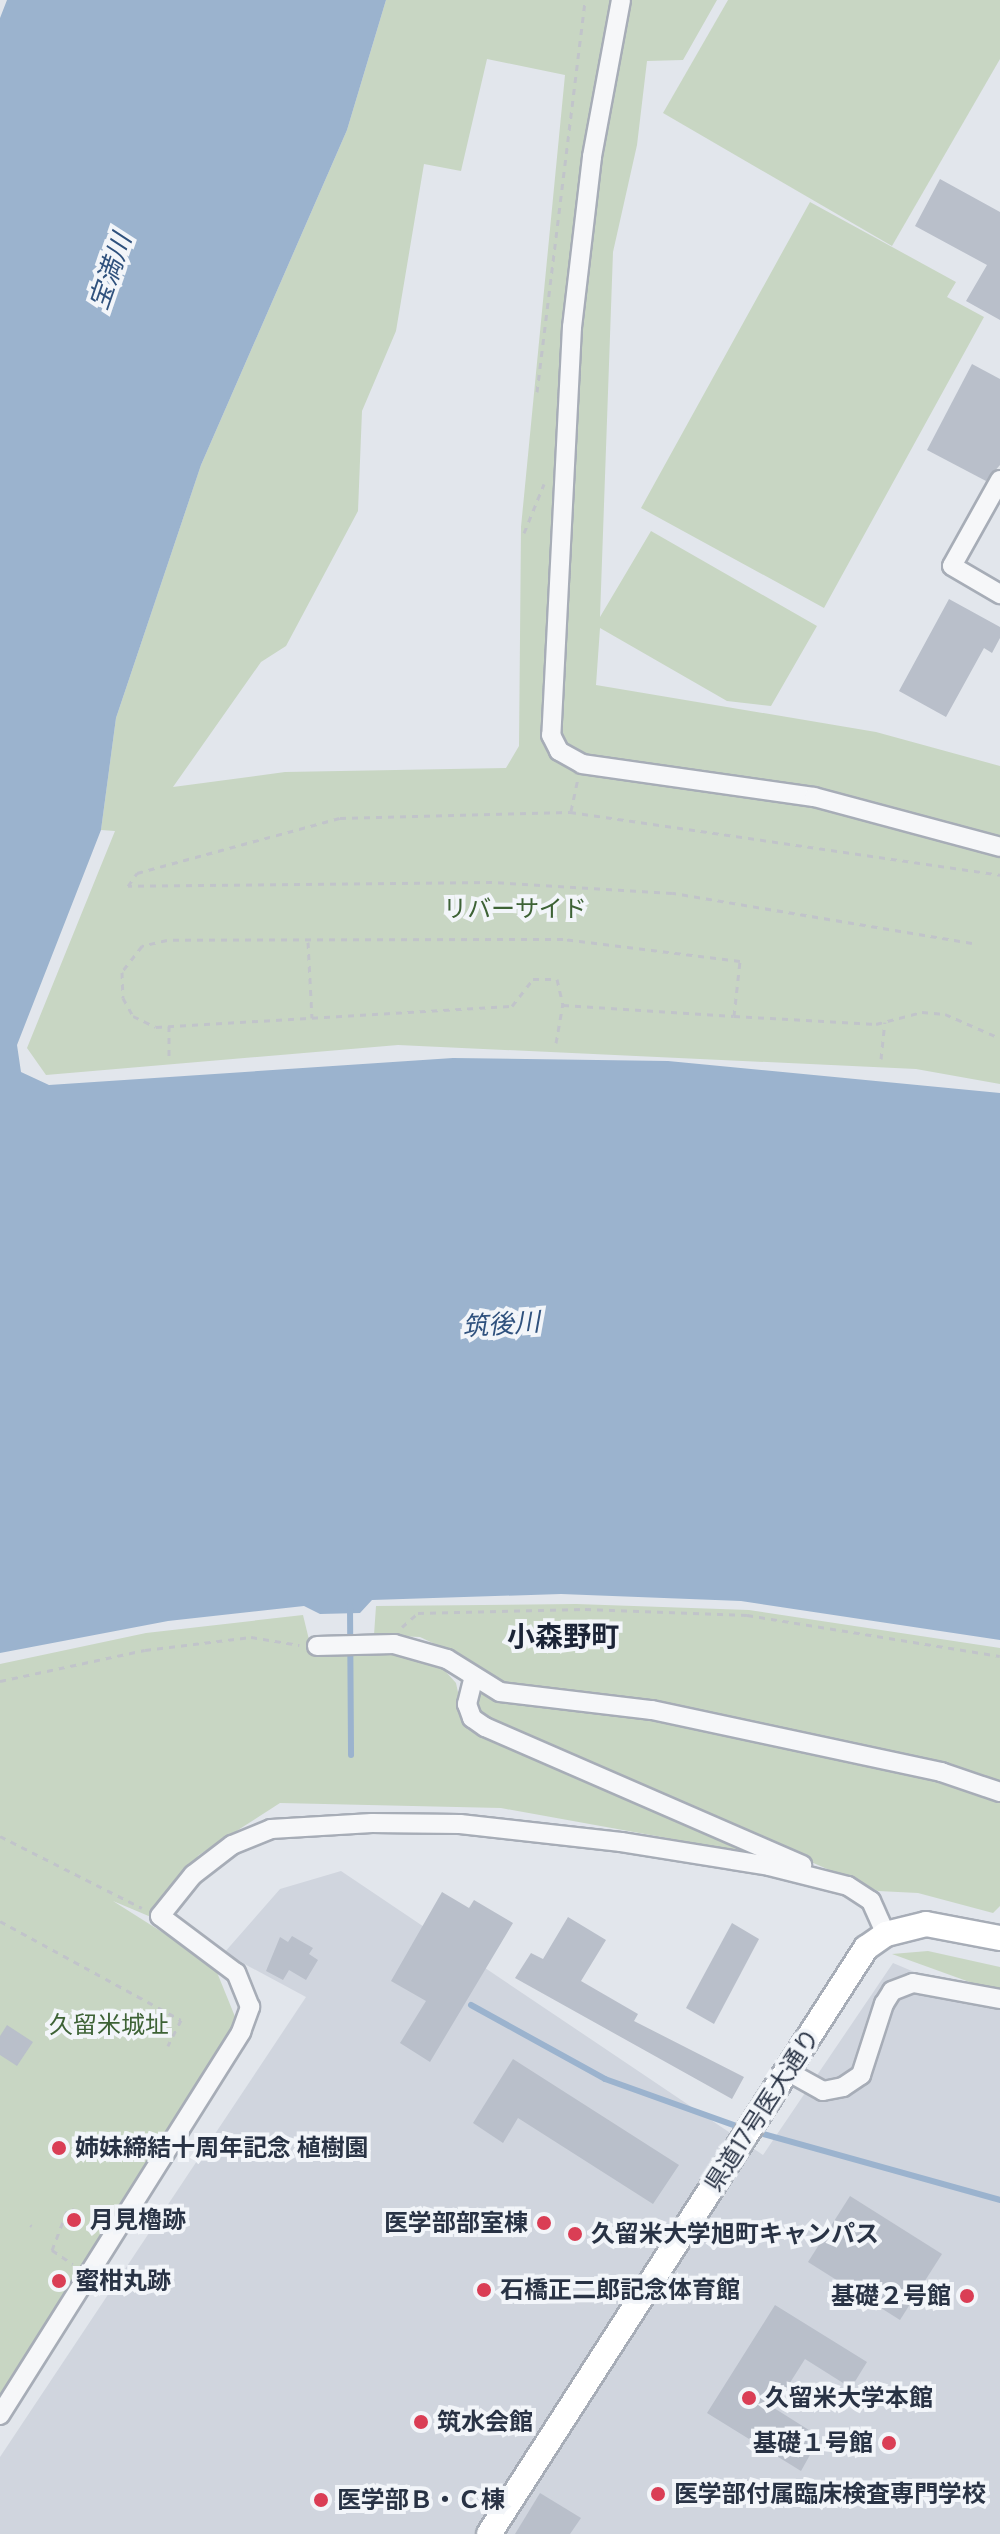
<!DOCTYPE html>
<html>
<head>
<meta charset="utf-8">
<style>
	body { margin:0 }
	#map { position:relative; width:1000px; height:2534px; overflow:hidden; background:#e2e6ec; font-family:"DM Sans","Noto Sans JP",sans-serif }
	div>[style] { position:absolute }
	.built>* { inset:0; background:#d0d5de }
	.green>* { inset:0; background:#c8d6c3 }
	.water>* { inset:0; background:#9bb3ce }
	.stream>* { height:6px; margin:-3px; padding:0 3px; transform-origin:3px; border-radius:3px; background:#9bb3ce }
	.building>* { inset:0; background:#b9bfca }
	.path>* { height:3px; margin-top:-1.5px; transform-origin:0; background:repeating-linear-gradient(90deg,#c1c4ca 0 6px,transparent 0 12px) }
	.roads { filter:drop-shadow(2px 0 #a7adb7) drop-shadow(-2px 0 #a7adb7) drop-shadow(0 2px #a7adb7) drop-shadow(0 -2px #a7adb7) }
	.minor>* { height:18px; margin:-9px; padding:0 9px; transform-origin:9px; border-radius:9px; background:#f6f7f9 }
	.major>* { height:24px; margin:-12px; padding:0 12px; transform-origin:12px; border-radius:12px; background:#fff }
	.dots>* { width:22px; height:22px; translate:-50% -50%; box-sizing:border-box; border:4px solid #f2f5f9; border-radius:50% }
	span { translate:-50% -50%; white-space:nowrap; text-align:center; line-height:1.15; -webkit-text-stroke:8px #f2f5f9; paint-order:stroke }
	.park-label { font-size:24px; color:#3d6235 }
	.street-label { font-size:24px; color:#293345 }
	.poi-label { font-size:24px; color:#293345; font-weight:700 }
	.left { translate:0 -50%; text-align:left }
	.right { translate:-100% -50%; text-align:right }
	.water-label { font-size:26px; color:#2f517d; font-style:italic }
	.quarter-label { font-size:28px; color:#1b2436; font-weight:700 }
</style>
</head>
<body>
<div id="map">
	<div class="built">
		<div style="clip-path:polygon(341px 1871px,763px 2155px,893px 1963px,1000px 2008px,1000px 2534px,0 2534px,0 2457px,306px 1997px,224px 1953px,280px 1889px)"></div>
	</div>
	<div class="green">
		<div style="clip-path:polygon(evenodd,386px 0,717px 0,683px 60px,647px 61px,637px 145px,613px 252px,600px 617px,651px 531px,817px 626px,771px 706px,727px 701px,600px 628px,596px 685px,876px 732px,1000px 766px,1000px 1084px,916px 1069px,398px 1045px,46px 1075px,27px 1048px,115px 831px,101px 830px,116px 718px,201px 465px,347px 130px,386px 0,487px 59px,565px 75px,521px 527px,519px 746px,506px 768px,285px 772px,173px 787px,261px 662px,286px 646px,358px 511px,362px 411px,396px 331px,424px 164px,461px 171px,487px 59px)"></div>
		<div style="clip-path:polygon(728px 0,1000px 0,1000px 59px,892px 246px,663px 113px)"></div>
		<div style="clip-path:polygon(810px 202px,956px 282px,947px 297px,984px 317px,824px 608px,641px 508px)"></div>
		<div style="clip-path:polygon(576px 1604px,749px 1610px,1000px 1648px,1000px 1788px,651px 1703px,496px 1682px,460px 1656px,420px 1637px,374px 1635px,376px 1606px)"></div>
		<div style="clip-path:polygon(303px 1615px,312px 1652px,398px 1651px,438px 1663px,456px 1683px,465px 1725px,750px 1853px,501px 1808px,280px 1803px,199px 1855px,151px 1917px,113px 1901px,214px 1965px,238px 2024px,0 2405px,0 1664px,146px 1633px)"></div>
		<div style="clip-path:polygon(477px 1688px,653px 1718px,943px 1779px,1000px 1800px,1000px 1906px,993px 1913px,918px 1893px,878px 1891px,492px 1724px,476px 1706px)"></div>
		<div style="clip-path:polygon(928px 1951px,1000px 1967px,1000px 1993px,892px 1954px)"></div>
	</div>
	<div class="water">
		<div style="clip-path:polygon(7px 0,386px 0,347px 130px,201px 465px,116px 718px,101px 830px,17px 1045px,21px 1072px,49px 1085px,453px 1058px,668px 1061px,1000px 1093px,1000px 1640px,741px 1601px,561px 1594px,372px 1600px,360px 1613px,320px 1614px,304px 1606px,168px 1621px,0 1653px,0 18px)"></div>
	</div>
	<div class="stream">
		<div style="left:350px;top:1606px;width:149px;rotate:89.6deg"></div>
		<div style="left:471px;top:2005px;width:153px;rotate:28.9deg"></div>
		<div style="left:605px;top:2079px;width:145px;rotate:19.7deg"></div>
		<div style="left:753px;top:2131px;width:256px;rotate:15.6deg"></div>
	</div>
	<div class="building">
		<div style="clip-path:polygon(940px 179px,1000px 212px,1000px 320px,966px 301px,987px 265px,915px 226px)"></div>
		<div style="clip-path:polygon(972px 364px,1000px 379px,1000px 465px,986px 481px,927px 450px)"></div>
		<div style="clip-path:polygon(949px 599px,1000px 627px,1000px 638px,992px 653px,984px 648px,946px 717px,899px 691px)"></div>
		<div style="clip-path:polygon(442px 1892px,469px 1908px,474px 1900px,513px 1923px,430px 2062px,400px 2043px,426px 2001px,391px 1981px)"></div>
		<div style="clip-path:polygon(568px 1917px,606px 1940px,581px 1981px,638px 2014px,634px 2021px,744px 2077px,732px 2099px,515px 1978px,531px 1953px,543px 1959px)"></div>
		<div style="clip-path:polygon(732px 1923px,759px 1939px,714px 2024px,686px 2008px)"></div>
		<div style="clip-path:polygon(292px 1936px,313px 1948px,309px 1954px,318px 1960px,306px 1980px,289px 1970px,283px 1980px,266px 1971px,280px 1937px,288px 1942px)"></div>
		<div style="clip-path:polygon(7px 2025px,33px 2042px,17px 2066px,0 2055px,0 2036px)"></div>
		<div style="clip-path:polygon(513px 2059px,679px 2165px,653px 2204px,518px 2118px,503px 2143px,473px 2123px)"></div>
		<div style="clip-path:polygon(850px 2196px,942px 2254px,900px 2320px,808px 2262px)"></div>
		<div style="clip-path:polygon(775px 2305px,867px 2362px,851px 2388px,805px 2359px,774px 2408px,820px 2437px,801px 2471px,707px 2413px)"></div>
		<div style="clip-path:polygon(540px 2493px,581px 2518px,570px 2534px,515px 2534px)"></div>
	</div>
	<div class="path">
		<div style="left:537px;top:392px;width:395px;rotate:-83deg"></div>
		<div style="left:524px;top:533px;width:53px;rotate:-67.8deg"></div>
		<div style="left:571px;top:811px;width:33px;rotate:-78deg"></div>
		<div style="left:308px;top:942px;width:76px;rotate:87deg"></div>
		<div style="left:972px;top:943px;width:304px;rotate:-170.5deg"></div>
		<div style="left:672px;top:893px;width:180px;rotate:-176.5deg"></div>
		<div style="left:492px;top:882px;width:364px;rotate:179.4deg"></div>
		<div style="left:128px;top:886px;width:16px;rotate:-55deg"></div>
		<div style="left:137px;top:873px;width:210px;rotate:-15.2deg"></div>
		<div style="left:340px;top:818px;width:230px;rotate:-1.5deg"></div>
		<div style="left:570px;top:812px;width:435px;rotate:8.3deg"></div>
		<div style="left:734px;top:1016px;width:55px;rotate:-83.8deg"></div>
		<div style="left:740px;top:961px;width:178px;rotate:-172.9deg"></div>
		<div style="left:563px;top:939px;width:396px;rotate:179.9deg"></div>
		<div style="left:167px;top:940px;width:26px;rotate:167deg"></div>
		<div style="left:142px;top:946px;width:33px;rotate:128deg"></div>
		<div style="left:122px;top:972px;width:26px;rotate:88deg"></div>
		<div style="left:123px;top:998px;width:21px;rotate:61deg"></div>
		<div style="left:133px;top:1016px;width:25px;rotate:26deg"></div>
		<div style="left:156px;top:1027px;width:357px;rotate:-3.4deg"></div>
		<div style="left:512px;top:1006px;width:34px;rotate:-52deg"></div>
		<div style="left:533px;top:979px;width:24px"></div>
		<div style="left:557px;top:979px;width:27px;rotate:77deg"></div>
		<div style="left:563px;top:1005px;width:171px;rotate:3.7deg"></div>
		<div style="left:734px;top:1016px;width:142px;rotate:3.2deg"></div>
		<div style="left:876px;top:1024px;width:48px;rotate:-14.6deg"></div>
		<div style="left:922px;top:1012px;width:23px;rotate:5deg"></div>
		<div style="left:945px;top:1014px;width:60px;rotate:23.6deg"></div>
		<div style="left:169px;top:1026px;width:34px;rotate:90deg"></div>
		<div style="left:556px;top:1043px;width:39px;rotate:-80deg"></div>
		<div style="left:881px;top:1059px;width:37px;rotate:-84deg"></div>
		<div style="left:402px;top:1627px;width:21px;rotate:-41deg"></div>
		<div style="left:418px;top:1613px;width:167px;rotate:-1.4deg"></div>
		<div style="left:585px;top:1609px;width:162px;rotate:2.1deg"></div>
		<div style="left:747px;top:1615px;width:256px;rotate:9.2deg"></div>
		<div style="left:0;top:1681px;width:148px;rotate:-12.1deg"></div>
		<div style="left:145px;top:1650px;width:107px;rotate:-7deg"></div>
		<div style="left:251px;top:1637px;width:49px;rotate:9.5deg"></div>
		<div style="left:0;top:1836px;width:159px;rotate:26.9deg"></div>
		<div style="left:0;top:1921px;width:206px;rotate:28.7deg"></div>
		<div style="left:181px;top:2020px;width:29px;rotate:117deg"></div>
		<div style="left:72px;top:2209px;width:8px;rotate:23deg"></div>
		<div style="left:67px;top:2211px;width:42px;rotate:111deg"></div>
		<div style="left:52px;top:2250px;width:25px;rotate:34deg"></div>
		<div style="left:30px;top:2225px;width:2px;rotate:27deg"></div>
	</div>
	<div class="roads">
		<div class="minor">
			<div style="left:621px;top:0;width:160px;rotate:100.5deg"></div>
			<div style="left:592px;top:157px;width:171px;rotate:96.7deg"></div>
			<div style="left:572px;top:327px;width:409px;rotate:92.9deg"></div>
			<div style="left:551px;top:735px;width:18px;rotate:63deg"></div>
			<div style="left:559px;top:751px;width:26px;rotate:29deg"></div>
			<div style="left:582px;top:764px;width:234px;rotate:8.1deg"></div>
			<div style="left:814px;top:797px;width:193px;rotate:15deg"></div>
			<div style="left:1000px;top:480px;width:98px;rotate:119.2deg"></div>
			<div style="left:952px;top:566px;width:56px;rotate:30.3deg"></div>
			<div style="left:317px;top:1646px;width:77px;rotate:-1.5deg"></div>
			<div style="left:394px;top:1644px;width:55px;rotate:15.8deg"></div>
			<div style="left:447px;top:1659px;width:62px;rotate:31.9deg"></div>
			<div style="left:500px;top:1692px;width:153px;rotate:6.8deg"></div>
			<div style="left:652px;top:1710px;width:296px;rotate:12.1deg"></div>
			<div style="left:941px;top:1772px;width:62px;rotate:18.7deg"></div>
			<div style="left:473px;top:1680px;width:25px;rotate:104deg"></div>
			<div style="left:467px;top:1704px;width:15px;rotate:70deg"></div>
			<div style="left:472px;top:1718px;width:16px;rotate:35deg"></div>
			<div style="left:485px;top:1727px;width:346px;rotate:23.5deg"></div>
			<div style="left:787px;top:2071px;width:41px;rotate:29.1deg"></div>
			<div style="left:823px;top:2091px;width:20px;rotate:-11deg"></div>
			<div style="left:843px;top:2087px;width:22px;rotate:-34deg"></div>
			<div style="left:861px;top:2075px;width:75px;rotate:-72.1deg"></div>
			<div style="left:884px;top:2004px;width:15px;rotate:-58deg"></div>
			<div style="left:892px;top:1991px;width:22px;rotate:-21deg"></div>
			<div style="left:913px;top:1983px;width:88px;rotate:10.4deg"></div>
			<div style="left:0;top:2415px;width:453px;rotate:-57.8deg"></div>
			<div style="left:241px;top:2032px;width:27px;rotate:-70deg"></div>
			<div style="left:250px;top:2007px;width:37px;rotate:-112deg"></div>
			<div style="left:236px;top:1973px;width:95px;rotate:-143.1deg"></div>
			<div style="left:160px;top:1916px;width:53px;rotate:-51.2deg"></div>
			<div style="left:193px;top:1875px;width:49px;rotate:-37.6deg"></div>
			<div style="left:232px;top:1845px;width:42px;rotate:-22.3deg"></div>
			<div style="left:271px;top:1829px;width:101px;rotate:-3.4deg"></div>
			<div style="left:372px;top:1823px;width:88px;rotate:0.7deg"></div>
			<div style="left:460px;top:1824px;width:162px;rotate:6.4deg"></div>
			<div style="left:621px;top:1842px;width:150px;rotate:9.2deg"></div>
			<div style="left:769px;top:1866px;width:81px;rotate:14.2deg"></div>
			<div style="left:848px;top:1886px;width:27px;rotate:33deg"></div>
			<div style="left:871px;top:1901px;width:36px;rotate:66deg"></div>
		</div>
		<div class="major">
			<div style="left:489px;top:2534px;width:697px;rotate:-57.25deg"></div>
			<div style="left:866px;top:1948px;width:24px;rotate:-35deg"></div>
			<div style="left:886px;top:1934px;width:41px;rotate:-14deg"></div>
			<div style="left:926px;top:1924px;width:75px;rotate:10.7deg"></div>
		</div>
	</div>
	<div class="dots">
		<div style="left:59px;top:2148px;background:#da3e55"></div>
		<div style="left:74px;top:2220px;background:#da3e55"></div>
		<div style="left:544px;top:2223px;background:#da3e55"></div>
		<div style="left:575px;top:2234px;background:#da3e55"></div>
		<div style="left:59px;top:2281px;background:#da3e55"></div>
		<div style="left:484px;top:2290px;background:#da3e55"></div>
		<div style="left:967px;top:2296px;background:#da3e55"></div>
		<div style="left:749px;top:2398px;background:#da3e55"></div>
		<div style="left:421px;top:2422px;background:#da3e55"></div>
		<div style="left:889px;top:2443px;background:#da3e55"></div>
		<div style="left:658px;top:2494px;background:#da3e55"></div>
		<div style="left:321px;top:2500px;background:#da3e55"></div>
	</div>
	<div class="park-label">
		<span style="left:515px;top:909px">リバーサイド</span>
		<span style="left:109px;top:2025px">久留米城址</span>
	</div>
	<div class="street-label">
		<span style="left:762px;top:2110px;rotate:-57deg">県道17号医大通り</span>
	</div>
	<div class="poi-label">
		<span class="left" style="left:75px;top:2148px">姉妹締結十周年記念 植樹園</span>
		<span class="left" style="left:90px;top:2220px">月見櫓跡</span>
		<span class="right" style="left:528px;top:2223px">医学部部室棟</span>
		<span class="left" style="left:591px;top:2234px">久留米大学旭町キャンパス</span>
		<span class="left" style="left:75px;top:2281px">蜜柑丸跡</span>
		<span class="left" style="left:500px;top:2290px">石橋正二郎記念体育館</span>
		<span class="right" style="left:951px;top:2296px">基礎２号館</span>
		<span class="left" style="left:765px;top:2398px">久留米大学本館</span>
		<span class="left" style="left:437px;top:2422px">筑水会館</span>
		<span class="right" style="left:873px;top:2443px">基礎１号館</span>
		<span class="left" style="left:674px;top:2494px">医学部付属臨床検査専門学校</span>
		<span class="left" style="left:337px;top:2500px">医学部Ｂ・Ｃ棟</span>
	</div>
	<div class="water-label">
		<span style="left:111px;top:272px;rotate:-71deg">宝満川</span>
		<span style="left:501px;top:1325px;rotate:-4deg">筑後川</span>
	</div>
	<div class="quarter-label">
		<span style="left:563px;top:1637px">小森野町</span>
	</div>
</div>
</body>
</html>
